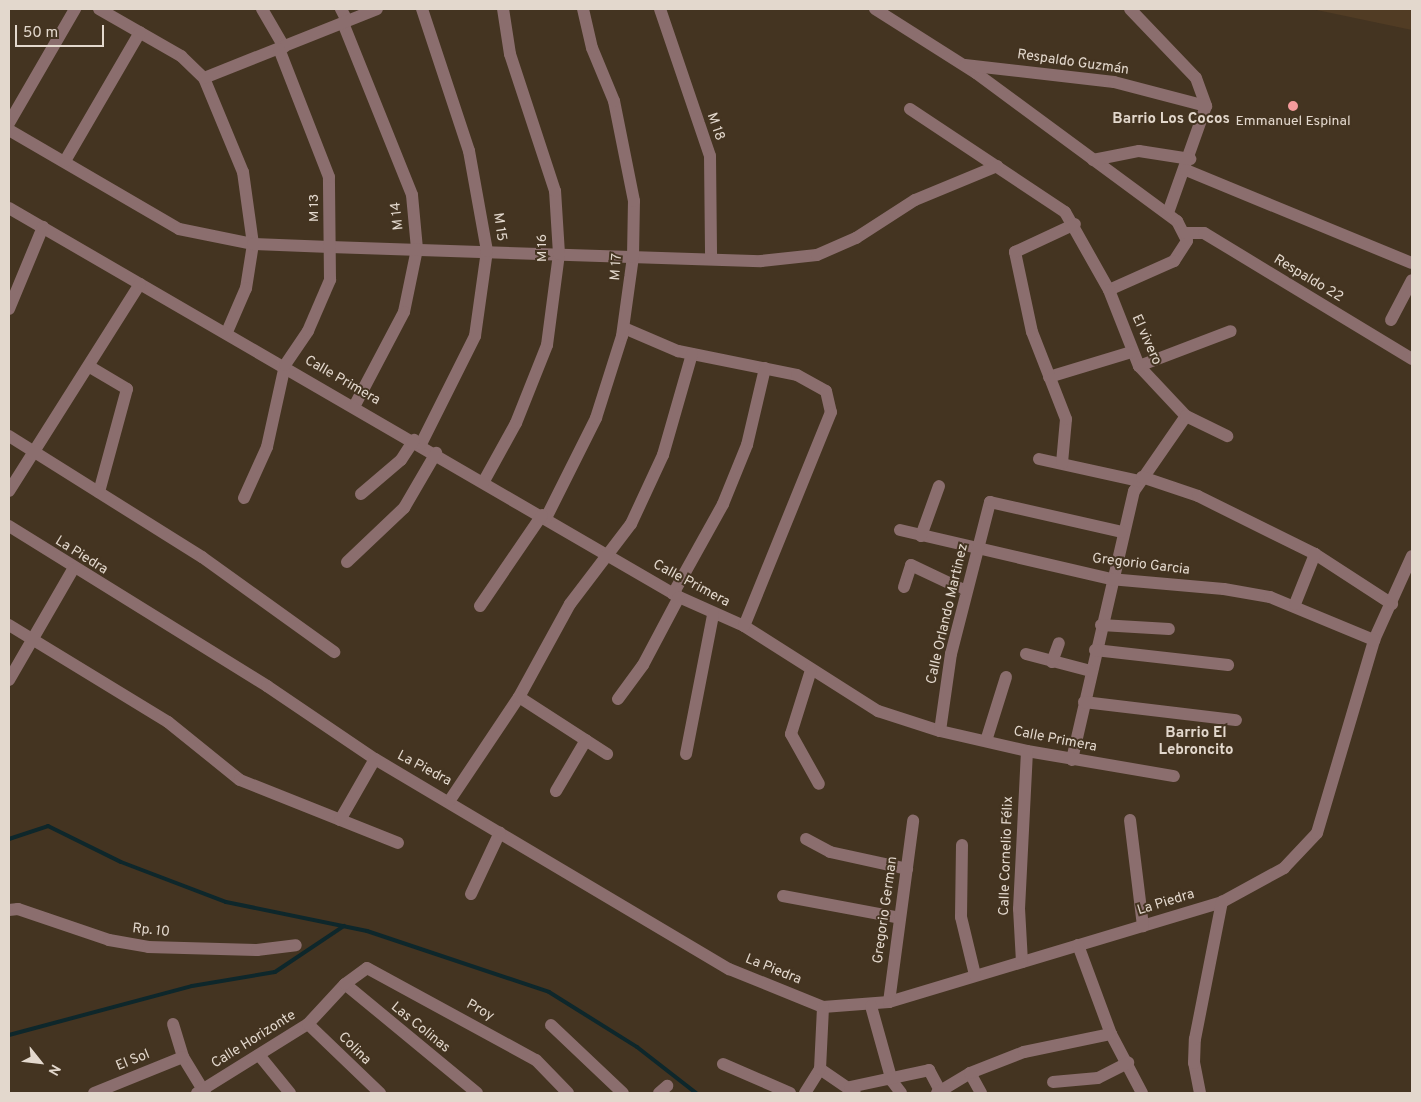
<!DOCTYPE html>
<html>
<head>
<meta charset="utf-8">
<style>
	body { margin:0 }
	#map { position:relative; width:1421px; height:1102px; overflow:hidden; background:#443421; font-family:Overpass,sans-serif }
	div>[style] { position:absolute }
	.built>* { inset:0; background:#513c24 }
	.stream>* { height:4px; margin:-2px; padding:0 2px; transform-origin:2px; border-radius:2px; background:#0e272b }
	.minor>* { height:12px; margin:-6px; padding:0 6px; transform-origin:6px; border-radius:6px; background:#8b6e6e }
	.dots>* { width:14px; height:14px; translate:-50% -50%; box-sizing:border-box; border:2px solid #443421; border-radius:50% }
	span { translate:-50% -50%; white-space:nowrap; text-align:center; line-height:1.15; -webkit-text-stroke:4px #443421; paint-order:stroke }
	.street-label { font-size:14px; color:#e3d8cd }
	.poi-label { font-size:14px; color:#e3d8cd }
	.neighbourhood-label { font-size:15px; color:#e3d8cd; font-weight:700 }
	.frame { position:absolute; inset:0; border:10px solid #e3d8cd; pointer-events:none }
	.north { position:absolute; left:15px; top:1037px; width:50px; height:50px; -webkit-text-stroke:4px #443421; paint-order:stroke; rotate:119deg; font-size:14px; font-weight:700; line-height:20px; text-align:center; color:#e3d8cd }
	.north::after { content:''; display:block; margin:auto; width:18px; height:22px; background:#e3d8cd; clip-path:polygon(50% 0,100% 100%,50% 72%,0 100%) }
	.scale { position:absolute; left:15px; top:25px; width:89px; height:22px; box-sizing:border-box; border:2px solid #e3d8cd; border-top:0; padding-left:6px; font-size:15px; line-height:18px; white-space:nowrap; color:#e3d8cd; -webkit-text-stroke:4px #443421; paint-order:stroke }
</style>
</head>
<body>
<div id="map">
	<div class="built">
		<div style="clip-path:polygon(1312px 9px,1412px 9px,1412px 30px)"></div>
	</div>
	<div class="stream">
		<div style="left:9px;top:839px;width:41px;rotate:-18.4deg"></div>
		<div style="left:48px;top:826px;width:81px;rotate:26.3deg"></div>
		<div style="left:121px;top:862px;width:112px;rotate:20.9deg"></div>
		<div style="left:226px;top:902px;width:144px;rotate:11.6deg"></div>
		<div style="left:367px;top:931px;width:192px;rotate:18.5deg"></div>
		<div style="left:549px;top:992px;width:104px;rotate:32deg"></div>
		<div style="left:637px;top:1047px;width:75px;rotate:37.9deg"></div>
		<div style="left:9px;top:1035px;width:189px;rotate:-15deg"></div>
		<div style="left:192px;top:986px;width:84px;rotate:-9.6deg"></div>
		<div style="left:275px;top:972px;width:83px;rotate:-33.7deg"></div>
	</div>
	<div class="minor">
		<div style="left:99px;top:9px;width:95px;rotate:29.8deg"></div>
		<div style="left:181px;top:56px;width:32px;rotate:44deg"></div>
		<div style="left:204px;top:78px;width:102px;rotate:67.5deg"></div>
		<div style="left:243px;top:172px;width:73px;rotate:82.1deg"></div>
		<div style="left:253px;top:244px;width:45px;rotate:99deg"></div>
		<div style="left:246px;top:288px;width:48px;rotate:113.4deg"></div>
		<div style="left:262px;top:9px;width:44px;rotate:59.9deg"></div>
		<div style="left:341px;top:9px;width:13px;rotate:63deg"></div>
		<div style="left:660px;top:9px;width:155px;rotate:71.2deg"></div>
		<div style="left:710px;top:156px;width:103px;rotate:89.4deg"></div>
		<div style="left:875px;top:9px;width:120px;rotate:32.4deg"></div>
		<div style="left:976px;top:73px;width:250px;rotate:36.4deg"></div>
		<div style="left:1177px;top:221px;width:22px;rotate:63deg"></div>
		<div style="left:1187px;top:241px;width:24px;rotate:123deg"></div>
		<div style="left:1174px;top:261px;width:71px;rotate:156deg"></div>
		<div style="left:1130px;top:9px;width:95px;rotate:46.3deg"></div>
		<div style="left:1196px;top:78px;width:30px;rotate:70deg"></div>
		<div style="left:1206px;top:106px;width:114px;rotate:109.6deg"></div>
		<div style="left:343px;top:23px;width:185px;rotate:68.1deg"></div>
		<div style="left:412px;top:195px;width:54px;rotate:84.7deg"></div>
		<div style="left:417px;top:249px;width:64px;rotate:101.7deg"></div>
		<div style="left:404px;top:312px;width:105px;rotate:117.8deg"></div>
		<div style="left:965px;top:65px;width:150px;rotate:6.5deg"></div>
		<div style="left:1114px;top:82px;width:95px;rotate:14.6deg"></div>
		<div style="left:204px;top:78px;width:186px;rotate:-21.7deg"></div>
		<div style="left:910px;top:109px;width:186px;rotate:33.6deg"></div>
		<div style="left:1065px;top:212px;width:90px;rotate:60.6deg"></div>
		<div style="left:1109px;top:290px;width:82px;rotate:68.5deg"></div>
		<div style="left:1139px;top:366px;width:69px;rotate:46.8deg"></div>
		<div style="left:1186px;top:416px;width:91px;rotate:124.7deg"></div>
		<div style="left:1134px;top:491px;width:276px;rotate:103deg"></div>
		<div style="left:9px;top:123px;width:132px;rotate:-59.9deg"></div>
		<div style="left:9px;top:130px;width:197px;rotate:30.2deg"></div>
		<div style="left:179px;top:229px;width:76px;rotate:11.5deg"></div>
		<div style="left:253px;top:244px;width:77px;rotate:2.2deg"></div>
		<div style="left:330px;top:247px;width:431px;rotate:1.9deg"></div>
		<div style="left:761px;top:261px;width:56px;rotate:-6.1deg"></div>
		<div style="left:817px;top:255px;width:43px;rotate:-23.6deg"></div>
		<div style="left:856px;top:238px;width:70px;rotate:-32.8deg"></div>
		<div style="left:915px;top:200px;width:89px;rotate:-22.5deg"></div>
		<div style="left:1093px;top:160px;width:47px;rotate:-11.1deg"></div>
		<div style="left:1139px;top:151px;width:52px;rotate:8.9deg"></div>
		<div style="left:65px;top:161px;width:149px;rotate:-59.8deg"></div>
		<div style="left:1186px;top:170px;width:244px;rotate:22.4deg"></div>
		<div style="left:9px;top:208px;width:775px;rotate:30.14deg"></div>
		<div style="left:679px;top:597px;width:71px;rotate:24deg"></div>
		<div style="left:744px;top:626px;width:159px;rotate:32.4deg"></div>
		<div style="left:878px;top:711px;width:65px;rotate:17.9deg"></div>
		<div style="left:940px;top:731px;width:89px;rotate:12.9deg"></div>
		<div style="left:1027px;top:751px;width:149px;rotate:9.7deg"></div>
		<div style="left:1185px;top:233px;width:19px"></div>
		<div style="left:1204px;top:233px;width:243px;rotate:31.2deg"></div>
		<div style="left:9px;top:309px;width:89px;rotate:-67.5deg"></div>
		<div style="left:1391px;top:320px;width:45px;rotate:-62.3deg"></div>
		<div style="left:624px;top:328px;width:59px;rotate:23.1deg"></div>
		<div style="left:678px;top:351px;width:121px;rotate:11.4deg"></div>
		<div style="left:797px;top:375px;width:33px;rotate:29deg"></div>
		<div style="left:826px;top:391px;width:22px;rotate:77deg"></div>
		<div style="left:831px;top:412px;width:231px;rotate:112.1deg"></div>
		<div style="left:1139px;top:366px;width:98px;rotate:-20.8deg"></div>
		<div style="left:90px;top:367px;width:43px;rotate:30.7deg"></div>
		<div style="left:127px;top:389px;width:107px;rotate:105.2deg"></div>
		<div style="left:1049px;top:377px;width:87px;rotate:-16.8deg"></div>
		<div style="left:1186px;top:416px;width:46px;rotate:26deg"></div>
		<div style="left:9px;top:436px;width:228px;rotate:32.1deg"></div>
		<div style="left:202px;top:557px;width:163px;rotate:35.7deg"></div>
		<div style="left:421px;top:444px;width:121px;rotate:-63.4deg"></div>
		<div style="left:475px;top:336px;width:86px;rotate:-82deg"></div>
		<div style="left:487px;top:251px;width:102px;rotate:-100.2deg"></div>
		<div style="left:469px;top:151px;width:150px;rotate:-108.3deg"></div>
		<div style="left:1039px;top:459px;width:102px;rotate:12.4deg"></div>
		<div style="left:1062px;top:463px;width:44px;rotate:-84.8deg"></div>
		<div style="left:1066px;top:419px;width:93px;rotate:-111.3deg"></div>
		<div style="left:1032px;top:332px;width:82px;rotate:-102deg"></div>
		<div style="left:1015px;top:252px;width:66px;rotate:-25deg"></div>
		<div style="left:1142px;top:477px;width:59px;rotate:18.7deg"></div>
		<div style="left:1198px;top:496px;width:131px;rotate:26.4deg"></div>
		<div style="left:1315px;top:554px;width:92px;rotate:33deg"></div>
		<div style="left:484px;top:481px;width:66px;rotate:-61.1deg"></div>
		<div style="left:516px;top:423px;width:84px;rotate:-68.3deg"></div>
		<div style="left:547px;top:345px;width:92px;rotate:-82.5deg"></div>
		<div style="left:559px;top:254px;width:63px;rotate:-93.6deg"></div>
		<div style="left:555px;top:191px;width:144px;rotate:-108.2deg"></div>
		<div style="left:510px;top:54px;width:46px;rotate:-98.8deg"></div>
		<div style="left:9px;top:491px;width:245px;rotate:-57.7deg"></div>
		<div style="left:361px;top:494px;width:52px;rotate:-40.4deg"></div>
		<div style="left:401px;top:460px;width:24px;rotate:-57deg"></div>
		<div style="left:244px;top:498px;width:56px;rotate:-65.7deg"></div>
		<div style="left:267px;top:447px;width:84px;rotate:-77.6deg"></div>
		<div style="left:285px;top:365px;width:41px;rotate:-55.9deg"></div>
		<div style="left:308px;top:331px;width:56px;rotate:-66.7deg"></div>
		<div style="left:330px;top:280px;width:103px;rotate:-90.6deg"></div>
		<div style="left:329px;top:177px;width:137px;rotate:-111.3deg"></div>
		<div style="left:546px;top:518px;width:112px;rotate:-63.4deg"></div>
		<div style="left:596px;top:418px;width:86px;rotate:-72.4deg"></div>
		<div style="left:622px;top:336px;width:80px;rotate:-82.1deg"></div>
		<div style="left:633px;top:257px;width:56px;rotate:-89deg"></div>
		<div style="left:634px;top:201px;width:102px;rotate:-101.3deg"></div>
		<div style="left:614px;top:101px;width:57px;rotate:-112.5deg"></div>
		<div style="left:592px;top:48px;width:40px;rotate:-103deg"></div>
		<div style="left:9px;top:526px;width:304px;rotate:31.8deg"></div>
		<div style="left:267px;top:686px;width:130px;rotate:34.1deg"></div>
		<div style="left:375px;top:759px;width:412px;rotate:30.7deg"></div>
		<div style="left:729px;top:969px;width:101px;rotate:22deg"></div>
		<div style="left:823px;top:1007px;width:66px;rotate:-4.3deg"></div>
		<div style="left:889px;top:1002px;width:348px;rotate:-16.7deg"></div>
		<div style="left:1222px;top:902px;width:71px;rotate:-28.7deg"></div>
		<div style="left:1284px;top:868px;width:48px;rotate:-46.7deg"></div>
		<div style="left:1317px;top:833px;width:201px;rotate:-73.5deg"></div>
		<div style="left:1374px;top:640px;width:92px;rotate:-65.7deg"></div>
		<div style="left:900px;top:530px;width:216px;rotate:13.1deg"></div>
		<div style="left:1110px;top:579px;width:114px;rotate:5deg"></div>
		<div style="left:1224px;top:589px;width:47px;rotate:9.9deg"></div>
		<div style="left:1270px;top:597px;width:113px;rotate:22.5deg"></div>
		<div style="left:921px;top:536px;width:53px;rotate:-70.2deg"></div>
		<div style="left:347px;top:562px;width:79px;rotate:-43.5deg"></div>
		<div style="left:404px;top:508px;width:64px;rotate:-59.8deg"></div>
		<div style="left:904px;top:587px;width:23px;rotate:-72deg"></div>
		<div style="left:911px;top:565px;width:61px;rotate:25.3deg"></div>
		<div style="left:673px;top:594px;width:103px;rotate:-60.9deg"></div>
		<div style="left:723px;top:504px;width:64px;rotate:-67.9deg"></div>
		<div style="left:747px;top:445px;width:79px;rotate:-76.8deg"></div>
		<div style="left:1295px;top:604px;width:54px;rotate:-68.2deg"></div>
		<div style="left:480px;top:606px;width:110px;rotate:-55.7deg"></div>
		<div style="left:9px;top:625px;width:186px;rotate:31.4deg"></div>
		<div style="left:168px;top:722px;width:92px;rotate:38.9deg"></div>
		<div style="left:240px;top:780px;width:170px;rotate:21.7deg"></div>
		<div style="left:1101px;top:625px;width:68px;rotate:3.4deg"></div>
		<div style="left:1095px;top:650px;width:134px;rotate:6.4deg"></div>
		<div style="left:1026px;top:654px;width:67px;rotate:14.7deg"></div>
		<div style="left:1052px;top:662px;width:20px;rotate:-70deg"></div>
		<div style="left:811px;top:670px;width:67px;rotate:107.4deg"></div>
		<div style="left:791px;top:734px;width:57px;rotate:60.8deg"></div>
		<div style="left:9px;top:680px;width:128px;rotate:-60deg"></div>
		<div style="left:519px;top:697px;width:105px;rotate:32.9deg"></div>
		<div style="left:618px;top:699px;width:42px;rotate:-53.7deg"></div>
		<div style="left:643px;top:665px;width:77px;rotate:-62.1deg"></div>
		<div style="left:1084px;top:702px;width:153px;rotate:6.8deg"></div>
		<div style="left:940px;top:731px;width:78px;rotate:-81.9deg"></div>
		<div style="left:951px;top:654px;width:157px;rotate:-75.6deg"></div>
		<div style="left:990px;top:502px;width:135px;rotate:12.8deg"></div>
		<div style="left:986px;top:741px;width:67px;rotate:-72.6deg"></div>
		<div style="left:686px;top:754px;width:142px;rotate:-79deg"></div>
		<div style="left:556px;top:791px;width:59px;rotate:-59.5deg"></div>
		<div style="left:450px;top:800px;width:124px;rotate:-56.2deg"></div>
		<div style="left:519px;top:697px;width:106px;rotate:-61.3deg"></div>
		<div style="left:570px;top:604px;width:101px;rotate:-52.7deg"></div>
		<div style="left:631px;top:524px;width:76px;rotate:-65.1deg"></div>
		<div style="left:663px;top:455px;width:105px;rotate:-74deg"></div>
		<div style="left:340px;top:820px;width:70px;rotate:-60.2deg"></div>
		<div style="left:1130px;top:820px;width:107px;rotate:83deg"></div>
		<div style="left:806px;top:839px;width:27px;rotate:28deg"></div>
		<div style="left:830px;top:852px;width:79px;rotate:12.4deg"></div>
		<div style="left:962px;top:845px;width:72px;rotate:90.8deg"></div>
		<div style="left:961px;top:917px;width:60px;rotate:76.4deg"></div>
		<div style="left:471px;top:894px;width:68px;rotate:-64.9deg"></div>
		<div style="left:783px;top:896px;width:119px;rotate:10.6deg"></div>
		<div style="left:9px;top:910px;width:9px;rotate:-6deg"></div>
		<div style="left:18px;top:909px;width:96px;rotate:18.8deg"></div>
		<div style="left:109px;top:940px;width:40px;rotate:10deg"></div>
		<div style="left:148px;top:947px;width:109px;rotate:1.6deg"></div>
		<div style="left:257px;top:950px;width:39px;rotate:-7deg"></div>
		<div style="left:1078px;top:945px;width:95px;rotate:69.7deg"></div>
		<div style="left:1111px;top:1034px;width:67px;rotate:62.3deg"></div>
		<div style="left:1022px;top:962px;width:53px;rotate:-93.2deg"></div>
		<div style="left:1019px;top:909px;width:158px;rotate:-87.1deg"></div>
		<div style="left:345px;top:984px;width:171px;rotate:39.5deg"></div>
		<div style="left:889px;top:1002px;width:183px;rotate:-82.4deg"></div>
		<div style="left:871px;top:1006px;width:78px;rotate:74.4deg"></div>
		<div style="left:892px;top:1081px;width:15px;rotate:53deg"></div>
		<div style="left:173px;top:1024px;width:34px;rotate:73deg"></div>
		<div style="left:183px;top:1057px;width:42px;rotate:58.6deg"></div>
		<div style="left:308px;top:1024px;width:100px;rotate:43.8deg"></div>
		<div style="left:551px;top:1025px;width:99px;rotate:43.4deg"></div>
		<div style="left:259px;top:1055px;width:49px;rotate:50.8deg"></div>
		<div style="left:723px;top:1064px;width:73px;rotate:23.4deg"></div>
		<div style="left:820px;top:1069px;width:42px;rotate:34.4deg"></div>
		<div style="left:970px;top:1073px;width:23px;rotate:61deg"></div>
		<div style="left:1053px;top:1082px;width:45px;rotate:-5.1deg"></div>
		<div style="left:1098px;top:1078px;width:34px;rotate:-27deg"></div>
		<div style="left:850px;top:1087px;width:81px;rotate:-12.1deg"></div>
		<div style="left:929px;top:1070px;width:24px;rotate:62deg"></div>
		<div style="left:94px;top:1093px;width:96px;rotate:-22deg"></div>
		<div style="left:197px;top:1093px;width:131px;rotate:-31.9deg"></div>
		<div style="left:308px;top:1024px;width:54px;rotate:-47.2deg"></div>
		<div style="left:345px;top:984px;width:27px;rotate:-36deg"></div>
		<div style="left:367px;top:968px;width:192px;rotate:28.6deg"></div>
		<div style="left:536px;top:1060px;width:46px;rotate:45.9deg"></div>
		<div style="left:659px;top:1093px;width:11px;rotate:-41deg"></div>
		<div style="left:805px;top:1093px;width:28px;rotate:-58deg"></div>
		<div style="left:820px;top:1069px;width:62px;rotate:-87.2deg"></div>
		<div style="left:937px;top:1093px;width:39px;rotate:-31deg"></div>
		<div style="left:970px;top:1073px;width:58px;rotate:-21.3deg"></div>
		<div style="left:1024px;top:1052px;width:89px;rotate:-11.7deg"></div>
		<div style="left:1200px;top:1093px;width:31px;rotate:-101deg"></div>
		<div style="left:1194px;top:1063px;width:24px;rotate:-88deg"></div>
		<div style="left:1195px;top:1039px;width:140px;rotate:-78.9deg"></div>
	</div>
	<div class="dots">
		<div style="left:1293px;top:106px;background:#f59b9c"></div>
	</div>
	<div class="street-label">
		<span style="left:1073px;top:63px;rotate:8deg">Respaldo Guzmán</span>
		<span style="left:715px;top:127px;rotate:71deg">M 18</span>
		<span style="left:315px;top:208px;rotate:-90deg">M 13</span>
		<span style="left:398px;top:216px;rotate:-96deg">M 14</span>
		<span style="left:499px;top:227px;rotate:82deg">M 15</span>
		<span style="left:543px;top:248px;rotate:-90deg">M 16</span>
		<span style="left:617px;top:267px;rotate:-86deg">M 17</span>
		<span style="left:1308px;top:279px;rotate:31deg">Respaldo 22</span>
		<span style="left:1146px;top:340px;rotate:66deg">El vivero</span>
		<span style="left:342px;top:381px;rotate:30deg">Calle Primera</span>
		<span style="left:81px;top:556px;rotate:32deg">La Piedra</span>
		<span style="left:1141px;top:565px;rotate:7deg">Gregorio Garcia</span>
		<span style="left:691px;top:584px;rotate:28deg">Calle Primera</span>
		<span style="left:948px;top:614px;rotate:-77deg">Calle Orlando Martinez</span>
		<span style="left:1055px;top:740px;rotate:11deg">Calle Primera</span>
		<span style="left:424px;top:769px;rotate:28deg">La Piedra</span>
		<span style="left:1007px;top:856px;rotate:-88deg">Calle Cornelio Félix</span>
		<span style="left:1166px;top:903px;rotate:-17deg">La Piedra</span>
		<span style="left:886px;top:910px;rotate:-82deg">Gregorio German</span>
		<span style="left:151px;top:931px;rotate:6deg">Rp. 10</span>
		<span style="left:773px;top:970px;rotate:22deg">La Piedra</span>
		<span style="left:480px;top:1011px;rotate:29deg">Proy</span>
		<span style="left:420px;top:1028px;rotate:39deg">Las Colinas</span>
		<span style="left:254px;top:1040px;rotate:-32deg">Calle Horizonte</span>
		<span style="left:354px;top:1049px;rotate:45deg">Colina</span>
		<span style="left:133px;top:1061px;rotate:-22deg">El Sol</span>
	</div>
	<div class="poi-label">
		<span style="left:1293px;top:122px">Emmanuel Espinal</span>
	</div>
	<div class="neighbourhood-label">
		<span style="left:1171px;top:120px">Barrio Los Cocos</span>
		<span style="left:1196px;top:742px">Barrio El<br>Lebroncito</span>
	</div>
	<div class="frame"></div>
	<div class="north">N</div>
	<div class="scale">50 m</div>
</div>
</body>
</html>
